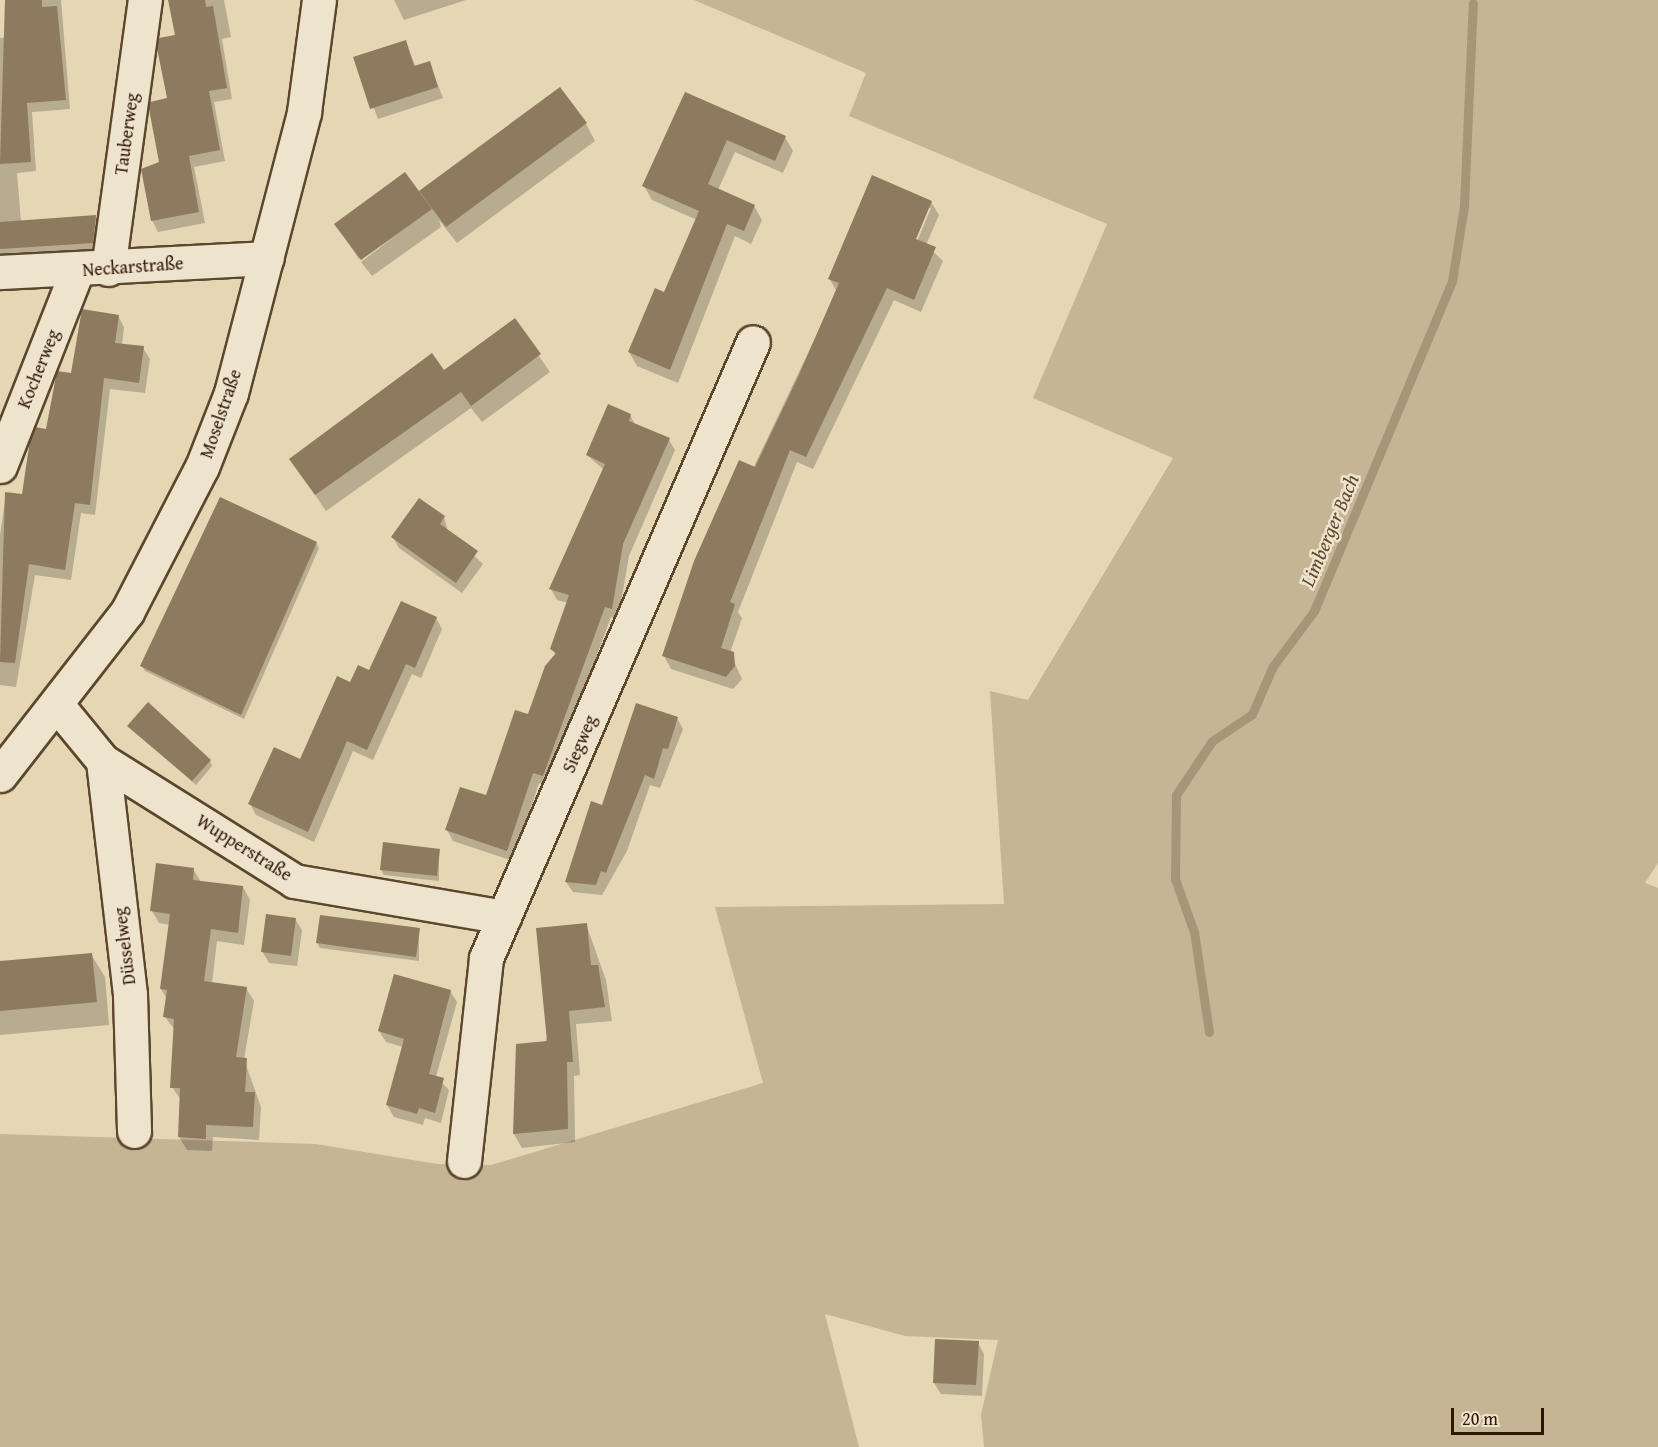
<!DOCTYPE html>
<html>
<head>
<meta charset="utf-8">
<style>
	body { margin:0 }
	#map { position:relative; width:1658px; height:1447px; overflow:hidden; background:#e5d6b4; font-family:"Gentium Book Plus",serif }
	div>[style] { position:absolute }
	.green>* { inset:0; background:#c6b595 }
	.shadow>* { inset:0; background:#0003 }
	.stream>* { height:9px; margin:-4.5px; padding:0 4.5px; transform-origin:4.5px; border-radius:4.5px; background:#a79577 }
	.building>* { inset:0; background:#8e7a5e }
	.roads { filter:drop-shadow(2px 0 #5c462d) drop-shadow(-2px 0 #5c462d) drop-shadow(0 2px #5c462d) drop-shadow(0 -2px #5c462d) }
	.street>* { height:33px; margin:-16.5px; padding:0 16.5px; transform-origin:16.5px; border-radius:16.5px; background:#eee4ce }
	span { translate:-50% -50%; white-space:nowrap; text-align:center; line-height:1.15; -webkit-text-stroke:5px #eee4ce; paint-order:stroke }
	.street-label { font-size:18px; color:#2f1600 }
	.water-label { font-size:20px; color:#5f4930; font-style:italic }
	.scale { position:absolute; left:1451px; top:1408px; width:93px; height:27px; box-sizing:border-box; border:3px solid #2f1600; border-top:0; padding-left:8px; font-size:18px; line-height:21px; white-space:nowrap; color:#2f1600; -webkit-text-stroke:4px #eee4ce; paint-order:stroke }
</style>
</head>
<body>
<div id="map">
	<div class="green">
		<div style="clip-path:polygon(694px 0,1658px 0,1658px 863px,1645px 883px,1658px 888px,1658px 1447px,984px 1447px,981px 1415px,998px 1340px,905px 1336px,825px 1314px,859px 1447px,0 1447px,0 1134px,316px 1144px,437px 1164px,491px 1165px,763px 1083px,715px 907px,1004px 904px,990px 691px,1028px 700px,1173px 458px,1033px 398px,1107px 224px,849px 116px,866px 73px)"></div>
	</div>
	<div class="shadow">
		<div style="clip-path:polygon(7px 0,61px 0,70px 109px,32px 112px,36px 171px,17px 173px,21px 222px,96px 217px,101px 227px,98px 253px,0 259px,0 38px,9px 37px)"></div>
		<div style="clip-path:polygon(170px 0,224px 0,231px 37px,222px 39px,232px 99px,214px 102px,225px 161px,194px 167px,205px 223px,158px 232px,152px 220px,176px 36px)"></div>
		<div style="clip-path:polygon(394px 0,466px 0,404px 20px)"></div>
		<div style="clip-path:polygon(405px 42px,416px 67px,429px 62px,443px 98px,378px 119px,355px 58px)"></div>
		<div style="clip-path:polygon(686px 94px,785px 137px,793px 151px,783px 173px,735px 152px,718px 190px,754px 206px,762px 220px,751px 244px,735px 236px,678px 383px,637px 366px,629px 352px,665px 294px,697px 220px,652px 200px,644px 186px)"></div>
		<div style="clip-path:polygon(586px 124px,595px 141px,457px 243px,439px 220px,441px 227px,372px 276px,361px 262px,432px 207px,359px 259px,336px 225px,423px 199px)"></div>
		<div style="clip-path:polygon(evenodd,931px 202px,939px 215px,926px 245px,943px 261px,921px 312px,894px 300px,813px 469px,797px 462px,738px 612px,742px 618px,730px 653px,742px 679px,733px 689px,671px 669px,664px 656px,837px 292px,829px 278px,931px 202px,928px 208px,931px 208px,915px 246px,912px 245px,928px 208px)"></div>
		<div style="clip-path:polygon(118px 316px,124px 327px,122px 345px,143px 348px,150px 359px,145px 393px,110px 389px,95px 515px,81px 513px,71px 580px,35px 575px,16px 687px,0 685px,0 535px,6px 494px,23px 496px,72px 375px)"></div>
		<div style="clip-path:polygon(514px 320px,550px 372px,482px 422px,471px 408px,326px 511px,291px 459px,444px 372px)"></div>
		<div style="clip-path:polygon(630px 415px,636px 426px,669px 440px,675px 450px,629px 556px,618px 619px,611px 617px,549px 786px,539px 783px,513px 861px,453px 841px,447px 830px,487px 797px,556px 656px,552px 649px,568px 603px,557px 600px,551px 589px,604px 470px,587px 455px)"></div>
		<div style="clip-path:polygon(420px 500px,444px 517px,448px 532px,483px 564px,462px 593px,399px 548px,393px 537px)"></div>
		<div style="clip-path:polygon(316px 543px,319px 548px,244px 719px,145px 671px,142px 666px)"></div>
		<div style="clip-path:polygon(436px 618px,442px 629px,421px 678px,412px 674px,373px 760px,353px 751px,314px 842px,256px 815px,250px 804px,300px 761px,351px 684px)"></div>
		<div style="clip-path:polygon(677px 718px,683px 729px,660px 788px,650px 785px,627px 851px,602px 895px,573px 892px,566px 882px,603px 807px)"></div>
		<div style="clip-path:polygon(129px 726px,210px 761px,212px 766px,196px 785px)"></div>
		<div style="clip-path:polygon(439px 850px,439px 881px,384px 875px,381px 870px)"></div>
		<div style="clip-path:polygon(193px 869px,201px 882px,243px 887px,250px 900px,244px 945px,217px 941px,212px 983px,246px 988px,254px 1001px,244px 1059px,261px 1107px,259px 1140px,213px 1137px,212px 1151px,187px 1150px,179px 1137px,181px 1100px,172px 1087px,175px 1030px,165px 1017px,167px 999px,161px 989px,170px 925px,159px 923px,152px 911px)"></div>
		<div style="clip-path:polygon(295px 919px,302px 930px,297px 966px,269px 963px,262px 951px)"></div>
		<div style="clip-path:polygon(586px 924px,606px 980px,612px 1021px,576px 1024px,580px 1075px,574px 1076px,575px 1142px,522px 1148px,514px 1134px)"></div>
		<div style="clip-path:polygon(419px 929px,419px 961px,320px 948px,317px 943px)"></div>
		<div style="clip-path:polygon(91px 954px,105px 977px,109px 1025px,0 1035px,0 963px)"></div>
		<div style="clip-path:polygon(450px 991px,457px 1002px,436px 1077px,449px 1090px,441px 1123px,425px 1118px,423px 1125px,394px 1117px,387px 1105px,403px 1047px,386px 1042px,379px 1031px)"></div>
		<div style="clip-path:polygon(978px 1343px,984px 1354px,982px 1396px,941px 1394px,934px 1383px)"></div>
	</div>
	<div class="stream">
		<div style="left:1209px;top:1032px;width:101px;rotate:-98.5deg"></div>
		<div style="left:1194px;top:932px;width:56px;rotate:-109.7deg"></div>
		<div style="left:1175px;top:879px;width:84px;rotate:-89.3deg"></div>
		<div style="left:1176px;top:795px;width:65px;rotate:-56.3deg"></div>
		<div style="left:1212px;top:741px;width:48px;rotate:-34deg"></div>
		<div style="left:1252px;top:714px;width:52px;rotate:-66.4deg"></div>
		<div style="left:1273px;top:666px;width:69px;rotate:-53.3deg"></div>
		<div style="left:1314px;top:611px;width:358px;rotate:-67.3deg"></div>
		<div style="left:1452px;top:281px;width:76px;rotate:-80.9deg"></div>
		<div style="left:1464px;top:206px;width:203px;rotate:-87.5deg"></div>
	</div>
	<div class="building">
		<div style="clip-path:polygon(5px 0,42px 0,42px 7px,57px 6px,66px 100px,27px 103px,31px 162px,0 164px)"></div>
		<div style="clip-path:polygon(168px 0,205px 0,206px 7px,213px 6px,227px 88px,209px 91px,220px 150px,189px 156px,199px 212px,151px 221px,141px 169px,159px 162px,149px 109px,150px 102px,167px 98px,157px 48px,159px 38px,175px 35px)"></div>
		<div style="clip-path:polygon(406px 40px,414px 66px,430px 61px,438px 87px,370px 109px,353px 57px)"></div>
		<div style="clip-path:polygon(560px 87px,587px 123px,446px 227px,419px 191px)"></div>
		<div style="clip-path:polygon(685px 92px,786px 136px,775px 161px,727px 140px,708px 184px,755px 205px,744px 231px,727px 224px,670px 370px,628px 352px,655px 288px,664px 292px,699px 211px,642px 186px)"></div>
		<div style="clip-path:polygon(405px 172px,432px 209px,361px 260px,334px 224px)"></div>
		<div style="clip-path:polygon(872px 175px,932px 201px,916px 239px,936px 247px,914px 300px,887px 288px,806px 457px,790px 450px,730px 602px,735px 604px,721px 648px,734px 652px,735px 666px,726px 677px,662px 656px,694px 561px,739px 460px,755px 467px,798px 377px,839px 283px,828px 279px)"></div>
		<div style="clip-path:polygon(96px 215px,93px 243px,0 249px,0 222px)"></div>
		<div style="clip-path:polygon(82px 309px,119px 315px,115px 343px,144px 346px,139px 383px,104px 378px,90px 505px,75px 503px,65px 570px,29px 564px,15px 663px,0 662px,5px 492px,22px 494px,30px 440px,35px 427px,46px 429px,57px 371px,71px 373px)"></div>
		<div style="clip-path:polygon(515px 318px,541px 354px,471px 406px,461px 392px,315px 495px,289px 459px,432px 353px,444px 370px)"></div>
		<div style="clip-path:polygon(608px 404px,631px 414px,629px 421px,670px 438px,623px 544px,612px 609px,605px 607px,543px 776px,533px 773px,507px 851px,445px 830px,460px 787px,486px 795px,515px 710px,528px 714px,545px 666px,556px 653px,550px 649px,569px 595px,549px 589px,605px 464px,586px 455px)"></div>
		<div style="clip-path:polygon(220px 497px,317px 542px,241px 715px,140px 666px)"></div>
		<div style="clip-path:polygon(419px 498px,445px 516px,440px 524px,478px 551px,456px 583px,391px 537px)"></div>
		<div style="clip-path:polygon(401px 601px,437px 617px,415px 668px,406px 664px,367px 750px,347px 741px,308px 832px,248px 804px,274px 747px,300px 759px,337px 676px,350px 682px,358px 665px,369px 670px)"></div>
		<div style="clip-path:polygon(148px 702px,211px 760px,192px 781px,127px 726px)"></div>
		<div style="clip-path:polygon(636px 703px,678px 717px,668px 749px,663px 748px,654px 779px,645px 775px,606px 873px,601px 871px,596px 885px,565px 882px,591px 801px,602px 805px)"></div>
		<div style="clip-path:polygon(383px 842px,440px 849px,437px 876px,380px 870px)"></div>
		<div style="clip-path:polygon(156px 863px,194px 868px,193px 880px,243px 886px,238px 933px,211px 929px,204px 981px,247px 987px,236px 1057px,247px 1058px,245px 1092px,255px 1092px,253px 1127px,206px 1125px,206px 1139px,178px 1137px,180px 1088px,170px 1088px,174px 1019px,163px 1017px,167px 990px,160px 989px,170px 914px,150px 911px)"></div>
		<div style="clip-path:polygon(266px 914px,296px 918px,291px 956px,261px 952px)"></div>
		<div style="clip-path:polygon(320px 915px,420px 928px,416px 957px,316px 943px)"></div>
		<div style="clip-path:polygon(587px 923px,591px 965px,598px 965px,605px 1007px,569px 1011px,573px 1062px,567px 1062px,568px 1129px,513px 1134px,516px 1044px,547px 1041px,536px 928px)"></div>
		<div style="clip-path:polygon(92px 953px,97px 1002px,0 1011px,0 961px)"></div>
		<div style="clip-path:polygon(394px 974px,451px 990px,429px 1074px,444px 1078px,435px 1113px,419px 1108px,417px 1114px,386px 1105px,404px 1039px,378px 1031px)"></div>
		<div style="clip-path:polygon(935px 1339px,979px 1341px,976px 1385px,933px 1383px)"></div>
	</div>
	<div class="roads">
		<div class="street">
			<div style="left:108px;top:269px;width:272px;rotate:-82.2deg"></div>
			<div style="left:0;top:272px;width:267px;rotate:-3deg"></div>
			<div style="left:0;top:466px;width:210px;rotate:-68.5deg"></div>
			<div style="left:57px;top:705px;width:72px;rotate:50.6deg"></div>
			<div style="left:103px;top:761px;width:226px;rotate:32.1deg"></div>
			<div style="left:294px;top:881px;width:213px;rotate:9.7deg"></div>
			<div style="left:103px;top:761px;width:236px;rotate:83.4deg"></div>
			<div style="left:130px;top:995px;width:136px;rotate:88.3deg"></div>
			<div style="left:0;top:775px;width:207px;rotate:-52.1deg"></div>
			<div style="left:127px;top:612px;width:163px;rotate:-62.7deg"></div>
			<div style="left:202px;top:467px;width:79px;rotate:-68.6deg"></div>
			<div style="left:231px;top:393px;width:290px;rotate:-75.4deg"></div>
			<div style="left:304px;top:112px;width:113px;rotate:-82.4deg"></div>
			<div style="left:464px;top:1161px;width:204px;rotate:-83.8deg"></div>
			<div style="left:486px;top:958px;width:671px;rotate:-66.57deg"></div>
		</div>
	</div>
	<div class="street-label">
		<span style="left:127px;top:134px;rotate:-82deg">Tauberweg</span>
		<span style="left:133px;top:267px;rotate:-4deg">Neckarstraße</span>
		<span style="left:39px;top:369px;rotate:-68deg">Kocherweg</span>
		<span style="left:221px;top:414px;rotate:-71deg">Moselstraße</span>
		<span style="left:580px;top:744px;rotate:-67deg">Siegweg</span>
		<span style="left:244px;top:848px;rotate:32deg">Wupperstraße</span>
		<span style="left:125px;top:946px;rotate:-97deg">Düsselweg</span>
	</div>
	<div class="water-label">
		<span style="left:1329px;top:530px;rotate:-67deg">Limberger Bach</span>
	</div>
	<div class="scale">20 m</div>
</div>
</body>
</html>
